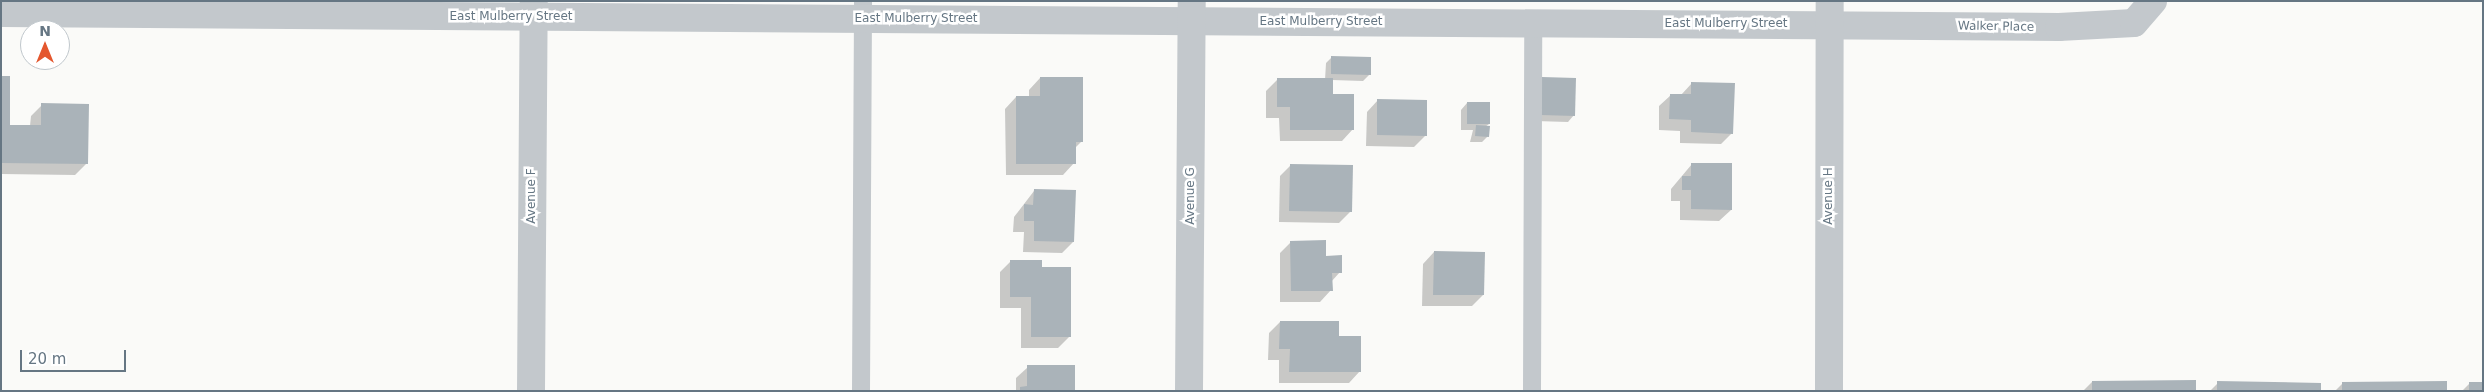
<!DOCTYPE html>
<html>
<head>
<meta charset="utf-8">
<style>
	body { margin:0 }
	#map { position:relative; width:2484px; height:392px; overflow:hidden; background:#fafaf8; font-family:"DejaVu Sans",sans-serif }
	div>[style] { position:absolute }
	.shadow>* { inset:0; background:#0003 }
	.building>* { inset:0; background:#aab3b9 }
	.service>* { height:18px; margin:-9px; padding:0 9px; transform-origin:9px; border-radius:9px; background:#c3c8cc }
	.minor>* { height:28px; margin:-14px; padding:0 14px; transform-origin:14px; border-radius:14px; background:#c3c8cc }
	.tertiary>* { height:28px; margin:-14px; padding:0 14px; transform-origin:14px; border-radius:14px; background:#c3c8cc }
	span { translate:-50% -50%; white-space:nowrap; text-align:center; line-height:1.15; -webkit-text-stroke:5px #fff; paint-order:stroke }
	.street-label { font-size:12px; color:#657683 }
	.frame { position:absolute; inset:0; border:2px solid #657683; pointer-events:none }
	.north { position:absolute; left:20px; top:20px; width:50px; height:50px; box-sizing:border-box; background:#fff; border:1px solid #c1c8cd; border-radius:50%; rotate:0deg; font-size:14px; font-weight:700; line-height:20px; text-align:center; color:#657683 }
	.north::after { content:''; display:block; margin:auto; width:18px; height:22px; background:#e4572e; clip-path:polygon(50% 0,100% 100%,50% 72%,0 100%) }
	.scale { position:absolute; left:20px; top:350px; width:106px; height:22px; box-sizing:border-box; border:2px solid #657683; border-top:0; padding-left:6px; font-size:15px; line-height:18px; white-space:nowrap; color:#657683; -webkit-text-stroke:4px #fff; paint-order:stroke }
</style>
</head>
<body>
<div id="map">
	<div class="shadow">
		<div style="clip-path:polygon(1332px 57px,1370px 74px,1363px 81px,1332px 80px,1332px 95px,1353px 129px,1342px 141px,1280px 141px,1279px 118px,1266px 118px,1266px 91px,1277px 80px,1325px 80px,1326px 63px)"></div>
		<div style="clip-path:polygon(1px 77px,9px 126px,30px 126px,31px 116px,42px 105px,86px 164px,75px 175px,1px 174px)"></div>
		<div style="clip-path:polygon(1040px 78px,1082px 141px,1074px 149px,1074px 163px,1063px 175px,1006px 175px,1005px 109px,1016px 97px,1029px 97px,1029px 90px)"></div>
		<div style="clip-path:polygon(1542px 78px,1574px 115px,1568px 122px,1535px 121px,1536px 85px)"></div>
		<div style="clip-path:polygon(1692px 83px,1732px 133px,1721px 144px,1680px 143px,1680px 131px,1659px 130px,1659px 106px,1671px 95px,1681px 95px)"></div>
		<div style="clip-path:polygon(1378px 100px,1426px 135px,1414px 147px,1366px 146px,1367px 112px)"></div>
		<div style="clip-path:polygon(1467px 103px,1489px 124px,1485px 127px,1488px 136px,1482px 142px,1470px 142px,1473px 130px,1461px 130px,1461px 110px)"></div>
		<div style="clip-path:polygon(1692px 164px,1731px 210px,1719px 221px,1680px 220px,1680px 201px,1671px 201px,1671px 189px)"></div>
		<div style="clip-path:polygon(1291px 165px,1350px 212px,1339px 223px,1279px 222px,1280px 176px)"></div>
		<div style="clip-path:polygon(1034px 191px,1073px 242px,1062px 253px,1023px 252px,1024px 232px,1013px 232px,1014px 217px)"></div>
		<div style="clip-path:polygon(1291px 242px,1325px 257px,1340px 272px,1331px 282px,1331px 290px,1320px 302px,1280px 302px,1280px 253px)"></div>
		<div style="clip-path:polygon(1434px 252px,1483px 295px,1472px 306px,1422px 306px,1423px 264px)"></div>
		<div style="clip-path:polygon(1011px 261px,1041px 268px,1070px 336px,1058px 348px,1021px 348px,1021px 308px,1000px 308px,1000px 272px)"></div>
		<div style="clip-path:polygon(1280px 322px,1338px 337px,1360px 371px,1349px 383px,1279px 383px,1279px 360px,1268px 360px,1269px 333px)"></div>
		<div style="clip-path:polygon(1028px 367px,1074px 391px,1016px 391px,1016px 378px)"></div>
		<div style="clip-path:polygon(2092px 382px,2195px 391px,2083px 391px)"></div>
		<div style="clip-path:polygon(2218px 383px,2320px 391px,2210px 391px)"></div>
		<div style="clip-path:polygon(2343px 383px,2445px 391px,2335px 391px)"></div>
		<div style="clip-path:polygon(2470px 383px,2483px 391px,2462px 391px)"></div>
	</div>
	<div class="building">
		<div style="clip-path:polygon(1331px 56px,1371px 57px,1371px 75px,1331px 74px)"></div>
		<div style="clip-path:polygon(1px 76px,10px 76px,10px 125px,41px 125px,41px 103px,89px 104px,88px 164px,1px 163px)"></div>
		<div style="clip-path:polygon(1040px 77px,1083px 77px,1083px 142px,1076px 142px,1076px 164px,1016px 164px,1016px 96px,1040px 96px)"></div>
		<div style="clip-path:polygon(1542px 77px,1576px 78px,1575px 116px,1541px 115px)"></div>
		<div style="clip-path:polygon(1277px 78px,1333px 78px,1333px 94px,1354px 94px,1354px 130px,1290px 130px,1290px 107px,1277px 107px)"></div>
		<div style="clip-path:polygon(1691px 82px,1735px 83px,1733px 134px,1691px 132px,1691px 120px,1669px 119px,1670px 94px,1691px 94px)"></div>
		<div style="clip-path:polygon(1377px 99px,1427px 100px,1427px 136px,1377px 135px)"></div>
		<div style="clip-path:polygon(1467px 102px,1490px 102px,1490px 124px,1467px 124px)"></div>
		<div style="clip-path:polygon(1476px 125px,1490px 126px,1489px 137px,1475px 136px)"></div>
		<div style="clip-path:polygon(1691px 163px,1732px 163px,1732px 210px,1691px 209px,1691px 190px,1682px 190px,1682px 176px,1691px 176px)"></div>
		<div style="clip-path:polygon(1290px 164px,1353px 165px,1352px 212px,1289px 211px)"></div>
		<div style="clip-path:polygon(1034px 189px,1076px 190px,1074px 242px,1034px 241px,1034px 221px,1024px 221px,1024px 204px,1033px 205px)"></div>
		<div style="clip-path:polygon(1326px 240px,1326px 256px,1342px 255px,1342px 273px,1332px 273px,1333px 291px,1291px 291px,1290px 241px)"></div>
		<div style="clip-path:polygon(1434px 251px,1485px 252px,1484px 295px,1433px 295px)"></div>
		<div style="clip-path:polygon(1010px 260px,1042px 260px,1042px 267px,1071px 267px,1071px 337px,1031px 337px,1031px 297px,1010px 297px)"></div>
		<div style="clip-path:polygon(1280px 321px,1339px 321px,1339px 336px,1361px 336px,1361px 372px,1289px 372px,1290px 349px,1279px 349px)"></div>
		<div style="clip-path:polygon(1027px 365px,1075px 365px,1075px 391px,1020px 391px,1020px 387px,1027px 386px)"></div>
		<div style="clip-path:polygon(2196px 380px,2196px 391px,2092px 391px,2092px 381px)"></div>
		<div style="clip-path:polygon(2217px 381px,2321px 383px,2321px 391px,2217px 391px)"></div>
		<div style="clip-path:polygon(2447px 381px,2447px 391px,2342px 391px,2342px 382px)"></div>
		<div style="clip-path:polygon(2469px 382px,2483px 382px,2483px 391px,2469px 391px)"></div>
	</div>
	<div class="service">
		<div style="left:861px;top:391px;width:390px;rotate:-89.7deg"></div>
		<div style="left:1532px;top:391px;width:368px;rotate:-89.8deg"></div>
	</div>
	<div class="minor">
		<div style="left:1px;top:13px;width:2058px;rotate:0.39deg"></div>
		<div style="left:2059px;top:27px;width:75px;rotate:-3.1deg"></div>
		<div style="left:2134px;top:23px;width:29px;rotate:-49deg"></div>
		<div style="left:531px;top:391px;width:390px;rotate:-89.6deg"></div>
		<div style="left:1189px;top:391px;width:390px;rotate:-89.6deg"></div>
	</div>
	<div class="tertiary">
		<div style="left:1829px;top:391px;width:390px;rotate:-89.9deg"></div>
	</div>
	<div class="street-label">
		<span style="left:511px;top:17px">East Mulberry Street</span>
		<span style="left:916px;top:19px">East Mulberry Street</span>
		<span style="left:1321px;top:22px">East Mulberry Street</span>
		<span style="left:1726px;top:24px">East Mulberry Street</span>
		<span style="left:1996px;top:27px;rotate:1deg">Walker Place</span>
		<span style="left:532px;top:196px;rotate:-90deg">Avenue F</span>
		<span style="left:1191px;top:196px;rotate:-90deg">Avenue G</span>
		<span style="left:1829px;top:196px;rotate:-90deg">Avenue H</span>
	</div>
	<div class="frame"></div>
	<div class="north">N</div>
	<div class="scale">20 m</div>
</div>
</body>
</html>
